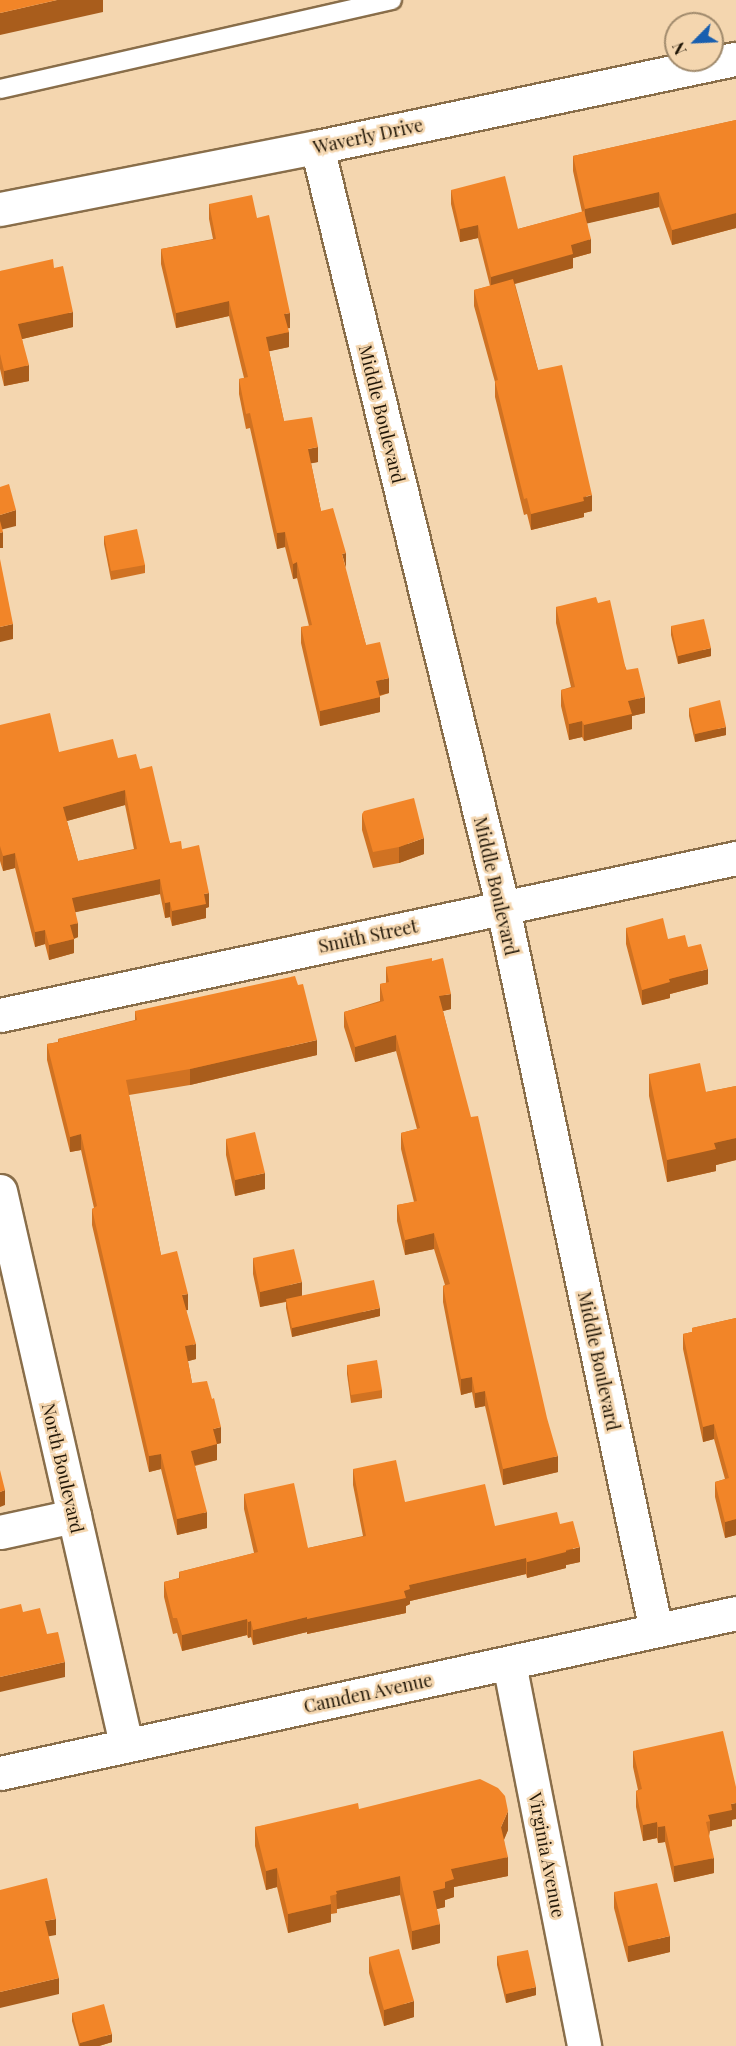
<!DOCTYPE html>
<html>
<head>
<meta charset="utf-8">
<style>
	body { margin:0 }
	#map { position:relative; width:736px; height:2046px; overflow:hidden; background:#f4d6af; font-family:"Playfair Display",serif }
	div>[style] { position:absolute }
	.roads { filter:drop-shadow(2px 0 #896e4a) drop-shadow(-2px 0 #896e4a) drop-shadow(0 2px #896e4a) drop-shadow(0 -2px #896e4a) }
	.service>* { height:18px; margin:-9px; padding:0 9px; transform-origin:9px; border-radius:9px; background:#fff }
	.minor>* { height:33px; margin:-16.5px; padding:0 16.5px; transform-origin:16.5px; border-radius:16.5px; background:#fff }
	.tertiary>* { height:33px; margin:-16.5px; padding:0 16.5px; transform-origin:16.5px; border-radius:16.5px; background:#fff }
	.wall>* { inset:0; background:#d07222 }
	.shaded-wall>* { inset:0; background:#a95d1c }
	.building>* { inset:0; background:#f28528 }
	span { translate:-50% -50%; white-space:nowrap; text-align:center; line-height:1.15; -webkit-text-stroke:5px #f4d6af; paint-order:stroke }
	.street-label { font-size:18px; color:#211708 }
	.north { position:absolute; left:664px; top:12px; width:60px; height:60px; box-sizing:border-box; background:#f4d6af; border:2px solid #a08a6c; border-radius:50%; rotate:246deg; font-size:16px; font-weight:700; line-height:24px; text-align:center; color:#211708 }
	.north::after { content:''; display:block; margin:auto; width:21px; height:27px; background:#195faf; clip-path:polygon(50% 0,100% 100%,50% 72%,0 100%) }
</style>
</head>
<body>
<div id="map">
	<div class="roads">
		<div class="service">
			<div style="left:0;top:89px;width:402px;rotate:-12.8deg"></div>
		</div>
		<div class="minor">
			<div style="left:317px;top:147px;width:783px;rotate:76.27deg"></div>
			<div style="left:503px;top:908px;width:738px;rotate:78.04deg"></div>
			<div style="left:0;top:1015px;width:753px;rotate:-12.04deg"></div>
			<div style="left:0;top:1191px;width:567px;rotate:77.16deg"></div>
			<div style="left:0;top:1532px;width:76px;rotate:-12.2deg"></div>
			<div style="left:509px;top:1663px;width:390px;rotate:78.9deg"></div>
		</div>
		<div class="tertiary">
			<div style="left:0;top:209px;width:323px;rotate:-11.1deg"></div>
			<div style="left:317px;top:147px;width:428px;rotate:-11.9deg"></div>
			<div style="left:0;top:1773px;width:753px;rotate:-12.26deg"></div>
		</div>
	</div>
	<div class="wall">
		<div style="clip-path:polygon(736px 120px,736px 228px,672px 245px,659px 207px,587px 223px,591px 253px,573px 258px,573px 268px,515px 284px,538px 370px,592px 511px,584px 513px,584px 517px,531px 530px,527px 514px,524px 515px,495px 397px,495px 382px,474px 306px,474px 290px,490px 286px,478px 238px,460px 242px,451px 204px,451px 190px,518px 229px,582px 212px,573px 171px,573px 156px)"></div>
		<div style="clip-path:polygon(209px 204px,257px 218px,290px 328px,288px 328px,289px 347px,269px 351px,284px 421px,318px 462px,311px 463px,321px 511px,345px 568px,366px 645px,389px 693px,380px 696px,380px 712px,320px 726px,301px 643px,301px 627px,309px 626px,297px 578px,293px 579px,285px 547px,277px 549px,250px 428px,246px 429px,239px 394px,239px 379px,244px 378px,229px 316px,176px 328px,161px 264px,161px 249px,213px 239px,209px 219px)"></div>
		<div style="clip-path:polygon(54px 268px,73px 327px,22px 339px,29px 381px,4px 386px,0 369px,0 271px)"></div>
		<div style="clip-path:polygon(104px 536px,145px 565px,145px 573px,111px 580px,104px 544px)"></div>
		<div style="clip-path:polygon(598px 603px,645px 713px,632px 716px,632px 729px,584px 741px,582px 737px,569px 740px,561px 706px,561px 690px,571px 687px,556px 623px,556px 607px)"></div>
		<div style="clip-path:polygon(671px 626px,711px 656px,678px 664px,671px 635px)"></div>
		<div style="clip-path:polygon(689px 708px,726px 735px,695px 742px,689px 716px)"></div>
		<div style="clip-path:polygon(evenodd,0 725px,59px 752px,118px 758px,140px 769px,170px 843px,182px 849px,209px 907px,206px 908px,206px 918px,172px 926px,170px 917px,165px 918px,160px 894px,75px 912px,78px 937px,74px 939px,74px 953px,49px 960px,45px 944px,35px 947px,15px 868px,3px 871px,0 861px,0 725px,125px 805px,134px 849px,78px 861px,67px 821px,125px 805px)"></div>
		<div style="clip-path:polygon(362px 814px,424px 854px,399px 863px,373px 868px,362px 830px)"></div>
		<div style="clip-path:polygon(626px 928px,668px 939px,688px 947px,708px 984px,670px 994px,670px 998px,642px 1005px,626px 944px)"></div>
		<div style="clip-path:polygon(432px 961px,451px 1009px,443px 1011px,558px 1472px,503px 1485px,485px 1406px,475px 1408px,472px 1392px,461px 1395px,443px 1302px,443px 1286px,445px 1285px,434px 1249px,405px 1255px,397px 1221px,397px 1205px,414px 1202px,401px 1149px,401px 1133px,417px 1129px,396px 1051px,355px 1062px,344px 1027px,344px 1012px,380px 1001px,380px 984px,386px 983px,386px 967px)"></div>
		<div style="clip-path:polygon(135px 1011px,317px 1055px,190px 1085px,129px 1095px,161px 1255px,188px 1310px,186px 1310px,196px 1359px,188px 1361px,192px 1383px,221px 1443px,217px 1444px,217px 1460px,195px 1466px,207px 1528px,177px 1535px,161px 1469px,149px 1472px,92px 1225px,92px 1209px,94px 1208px,81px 1150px,70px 1152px,47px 1060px,47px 1044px,58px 1042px,58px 1039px,135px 1020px)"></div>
		<div style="clip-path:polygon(649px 1074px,706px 1092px,736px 1086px,736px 1160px,716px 1165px,716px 1171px,667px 1182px,649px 1096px)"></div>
		<div style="clip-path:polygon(226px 1139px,265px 1189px,235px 1196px,226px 1155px)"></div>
		<div style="clip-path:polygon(253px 1258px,302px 1296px,380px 1316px,292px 1337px,286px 1308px,286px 1302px,260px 1307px,253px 1274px)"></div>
		<div style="clip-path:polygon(736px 1318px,736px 1535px,725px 1538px,715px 1497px,715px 1482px,725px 1479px,714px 1439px,703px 1442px,683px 1349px,683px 1334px,692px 1332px,692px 1328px)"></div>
		<div style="clip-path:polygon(347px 1365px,382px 1390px,382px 1398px,351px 1403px,347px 1374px)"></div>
		<div style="clip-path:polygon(353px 1469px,405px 1502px,495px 1526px,560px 1524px,580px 1562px,566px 1565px,566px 1568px,527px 1578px,526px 1574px,410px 1601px,410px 1604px,406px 1606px,406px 1613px,307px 1634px,307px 1632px,253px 1645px,251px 1637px,248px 1638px,247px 1635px,182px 1651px,177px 1633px,173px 1634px,164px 1597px,164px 1582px,179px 1578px,179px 1572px,254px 1553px,244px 1509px,244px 1494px,308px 1548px,363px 1536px,353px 1485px)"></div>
		<div style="clip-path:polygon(633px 1751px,732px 1820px,732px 1826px,710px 1831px,709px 1837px,714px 1873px,674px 1882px,665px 1842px,658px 1843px,657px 1838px,643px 1841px,636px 1807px,636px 1791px,638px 1790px,633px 1767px)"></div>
		<div style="clip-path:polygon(359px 1809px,508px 1830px,504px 1840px,508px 1876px,454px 1887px,454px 1897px,445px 1900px,445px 1907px,437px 1909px,440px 1943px,412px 1950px,400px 1895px,337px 1909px,337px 1913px,331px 1914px,331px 1922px,288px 1933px,277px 1887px,266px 1890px,255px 1846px,255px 1827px)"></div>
		<div style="clip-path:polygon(614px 1892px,670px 1952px,628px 1962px,614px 1908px)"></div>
		<div style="clip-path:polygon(497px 1956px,536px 1995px,506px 2003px,497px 1965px)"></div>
		<div style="clip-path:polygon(369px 1957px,414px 2017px,384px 2026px,369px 1973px)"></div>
		<div style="clip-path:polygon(72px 2013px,112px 2042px,99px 2046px,79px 2046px,72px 2021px)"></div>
	</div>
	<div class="shaded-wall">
		<div style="clip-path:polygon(57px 0,103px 0,103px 12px,0 35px,0 13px)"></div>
		<div style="clip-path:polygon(659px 192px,659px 207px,585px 224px,585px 209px)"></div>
		<div style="clip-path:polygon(736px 213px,736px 228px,672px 245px,672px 230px)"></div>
		<div style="clip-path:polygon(478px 225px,478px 238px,460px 242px,460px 229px)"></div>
		<div style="clip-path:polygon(591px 239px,591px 253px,573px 258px,573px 268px,491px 290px,491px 277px,571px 245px)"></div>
		<div style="clip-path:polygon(229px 301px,229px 316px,176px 328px,176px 313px)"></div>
		<div style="clip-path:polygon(73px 312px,73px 327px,18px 340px,18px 324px)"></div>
		<div style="clip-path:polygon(290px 313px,290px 328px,284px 329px,284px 314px)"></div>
		<div style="clip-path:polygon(289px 332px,289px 347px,266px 352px,266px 337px)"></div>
		<div style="clip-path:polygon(29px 365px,29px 381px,4px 386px,4px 371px)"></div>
		<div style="clip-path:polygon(318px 447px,318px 462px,308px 464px,308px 449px)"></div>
		<div style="clip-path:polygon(592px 495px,592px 511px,584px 513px,584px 517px,531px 530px,531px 514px)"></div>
		<div style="clip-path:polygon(16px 510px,16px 526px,0 530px,0 515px)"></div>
		<div style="clip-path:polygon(3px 532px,3px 548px,0 548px,0 533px)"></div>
		<div style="clip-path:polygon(285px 532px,285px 547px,277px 549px,277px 533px)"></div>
		<div style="clip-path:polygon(346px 553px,346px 568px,342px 554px)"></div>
		<div style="clip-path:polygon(297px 562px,297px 578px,293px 579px,293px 564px)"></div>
		<div style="clip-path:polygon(13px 624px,13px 639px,0 642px,0 627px)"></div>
		<div style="clip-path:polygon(711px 648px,711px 656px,678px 664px,678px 656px)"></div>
		<div style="clip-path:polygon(389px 678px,389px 693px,376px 696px,376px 681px)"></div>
		<div style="clip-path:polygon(380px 697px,380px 712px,320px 726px,320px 711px)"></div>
		<div style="clip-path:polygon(645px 697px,645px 713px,632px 716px,632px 729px,584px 741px,584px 725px,628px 701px)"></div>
		<div style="clip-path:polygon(582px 721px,582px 737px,569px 740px,569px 724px)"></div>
		<div style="clip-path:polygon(726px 727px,726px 735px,695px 742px,695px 734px)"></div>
		<div style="clip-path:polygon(125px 790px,125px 805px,63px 822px,63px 807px)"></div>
		<div style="clip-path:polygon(424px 838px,424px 854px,399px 863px,399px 847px)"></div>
		<div style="clip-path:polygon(15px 853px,15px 868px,3px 871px,3px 856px)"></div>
		<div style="clip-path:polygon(160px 879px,160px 894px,72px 913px,72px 898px)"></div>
		<div style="clip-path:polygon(209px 893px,209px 907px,206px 908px,206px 918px,172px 926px,172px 911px,204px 894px)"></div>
		<div style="clip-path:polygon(170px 902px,170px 917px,165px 918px,165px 903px)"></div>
		<div style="clip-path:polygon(78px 923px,78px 937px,70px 940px,70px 925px)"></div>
		<div style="clip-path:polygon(45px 930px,45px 944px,35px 947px,35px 932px)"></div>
		<div style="clip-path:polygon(74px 939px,74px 953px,49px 960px,49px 945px)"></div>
		<div style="clip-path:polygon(708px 969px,708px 984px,670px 994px,670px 998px,642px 1005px,642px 990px,669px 979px)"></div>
		<div style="clip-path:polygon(451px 994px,451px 1009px,439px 1012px,439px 996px)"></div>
		<div style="clip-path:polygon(396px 1035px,396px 1051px,355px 1062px,355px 1047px)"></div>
		<div style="clip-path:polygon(317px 1040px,317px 1055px,190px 1085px,190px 1069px)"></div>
		<div style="clip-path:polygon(81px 1134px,81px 1150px,70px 1152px,70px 1137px)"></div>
		<div style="clip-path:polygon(736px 1138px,736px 1160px,716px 1165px,716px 1171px,667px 1182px,667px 1160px,714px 1143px)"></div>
		<div style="clip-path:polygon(265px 1173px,265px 1189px,235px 1196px,235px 1180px)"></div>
		<div style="clip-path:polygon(434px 1233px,434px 1249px,405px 1255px,405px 1240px)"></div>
		<div style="clip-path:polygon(302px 1282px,302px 1298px,260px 1307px,260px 1292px)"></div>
		<div style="clip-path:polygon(188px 1294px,188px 1310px,182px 1311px,182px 1295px)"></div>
		<div style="clip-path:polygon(380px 1308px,380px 1316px,292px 1337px,292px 1328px)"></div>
		<div style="clip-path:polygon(196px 1344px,196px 1359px,185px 1362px,185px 1346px)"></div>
		<div style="clip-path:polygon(472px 1377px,472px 1392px,461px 1395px,461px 1379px)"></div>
		<div style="clip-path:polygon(485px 1391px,485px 1406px,475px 1408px,475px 1393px)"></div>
		<div style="clip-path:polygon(714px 1424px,714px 1439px,703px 1442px,703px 1427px)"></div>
		<div style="clip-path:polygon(221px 1427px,221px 1443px,213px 1445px,213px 1429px)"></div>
		<div style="clip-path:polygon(217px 1444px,217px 1460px,191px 1466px,191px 1451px)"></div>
		<div style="clip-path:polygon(161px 1454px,161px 1469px,149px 1472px,149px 1456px)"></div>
		<div style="clip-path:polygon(558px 1456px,558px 1472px,503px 1485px,503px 1469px)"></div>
		<div style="clip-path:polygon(5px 1490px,5px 1505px,0 1507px,0 1492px)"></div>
		<div style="clip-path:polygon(207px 1512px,207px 1528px,177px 1535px,177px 1519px)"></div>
		<div style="clip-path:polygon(736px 1519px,736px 1535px,725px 1538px,725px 1522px)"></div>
		<div style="clip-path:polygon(580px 1547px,580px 1562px,566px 1565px,566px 1568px,527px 1578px,527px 1562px)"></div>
		<div style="clip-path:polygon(526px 1558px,526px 1574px,410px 1601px,410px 1604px,406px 1606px,406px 1613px,307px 1634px,307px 1619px,404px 1591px,409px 1585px)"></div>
		<div style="clip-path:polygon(307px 1617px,307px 1632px,253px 1645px,253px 1630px)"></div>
		<div style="clip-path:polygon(247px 1619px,247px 1635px,182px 1651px,182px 1635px)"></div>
		<div style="clip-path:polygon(251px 1621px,251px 1637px,248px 1638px,248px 1622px)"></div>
		<div style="clip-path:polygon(65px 1662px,65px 1677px,0 1692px,0 1677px)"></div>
		<div style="clip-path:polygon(736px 1803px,736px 1819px,732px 1820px,732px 1826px,710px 1831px,710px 1821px,708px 1815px,731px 1804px)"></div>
		<div style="clip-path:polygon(508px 1811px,508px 1830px,501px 1846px,501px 1827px)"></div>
		<div style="clip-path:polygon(657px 1822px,657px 1838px,643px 1841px,643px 1825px)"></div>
		<div style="clip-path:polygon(665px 1826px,665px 1842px,658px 1843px,658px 1827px)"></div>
		<div style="clip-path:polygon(508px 1857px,508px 1876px,454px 1887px,454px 1897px,445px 1900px,445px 1882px,451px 1869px)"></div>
		<div style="clip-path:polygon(714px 1858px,714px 1873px,674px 1882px,674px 1866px)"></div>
		<div style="clip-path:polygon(277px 1868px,277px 1887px,266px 1890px,266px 1871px)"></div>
		<div style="clip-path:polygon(400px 1876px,400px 1895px,337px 1909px,336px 1891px)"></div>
		<div style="clip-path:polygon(445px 1888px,445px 1907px,433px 1910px,433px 1891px)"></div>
		<div style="clip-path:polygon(331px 1904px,331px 1922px,288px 1933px,288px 1914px)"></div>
		<div style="clip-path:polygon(56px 1919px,56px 1935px,45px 1937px,45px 1921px)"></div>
		<div style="clip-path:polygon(440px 1924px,440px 1943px,412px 1950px,412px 1931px)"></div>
		<div style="clip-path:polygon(670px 1936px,670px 1952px,628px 1962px,628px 1946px)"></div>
		<div style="clip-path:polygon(59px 1978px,59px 1994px,0 2008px,0 1992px)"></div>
		<div style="clip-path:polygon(536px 1987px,536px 1995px,506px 2003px,506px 1994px)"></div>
		<div style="clip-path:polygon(414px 2001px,414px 2017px,384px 2026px,384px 2010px)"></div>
		<div style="clip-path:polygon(112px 2034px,112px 2042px,99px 2046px,80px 2046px,80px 2043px)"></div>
	</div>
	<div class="building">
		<div style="clip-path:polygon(0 0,57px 0,0 13px)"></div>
		<div style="clip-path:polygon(736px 120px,736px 213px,672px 230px,659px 192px,585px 209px,573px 156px)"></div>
		<div style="clip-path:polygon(505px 176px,518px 229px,584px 211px,591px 239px,571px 245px,573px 254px,491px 277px,478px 225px,460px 229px,451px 190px)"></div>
		<div style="clip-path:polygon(252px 195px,257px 218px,269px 215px,290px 313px,284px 314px,289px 332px,266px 337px,284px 421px,312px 417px,318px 447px,308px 449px,321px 511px,333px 508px,346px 553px,342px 554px,366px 645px,380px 642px,389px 678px,376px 681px,380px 697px,320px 711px,301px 627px,312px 625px,297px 562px,293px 564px,285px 532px,277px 533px,250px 413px,246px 414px,239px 379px,248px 377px,229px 301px,176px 313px,161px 249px,216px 239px,209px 204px)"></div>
		<div style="clip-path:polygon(53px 259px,54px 268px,63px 266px,73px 312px,18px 324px,29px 365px,4px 371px,0 354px,0 271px)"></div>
		<div style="clip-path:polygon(513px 279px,538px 370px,562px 365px,592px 495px,583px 497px,584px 501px,531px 514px,527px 498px,524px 499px,495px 381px,498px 380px,474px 290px)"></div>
		<div style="clip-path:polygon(9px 484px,16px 510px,0 515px,0 487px)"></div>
		<div style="clip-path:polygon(0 521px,3px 532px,0 533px)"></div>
		<div style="clip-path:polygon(137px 529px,145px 565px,111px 571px,104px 536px)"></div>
		<div style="clip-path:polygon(0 559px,13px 624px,0 627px)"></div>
		<div style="clip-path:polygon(596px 597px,598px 603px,610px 600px,626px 670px,638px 668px,645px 697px,628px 701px,632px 714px,584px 725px,582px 721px,569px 724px,561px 690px,575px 687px,556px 607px)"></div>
		<div style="clip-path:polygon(704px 619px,711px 648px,678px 656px,671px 626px)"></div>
		<div style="clip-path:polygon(720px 700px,726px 727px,695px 734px,689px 708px)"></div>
		<div style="clip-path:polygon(evenodd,50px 713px,59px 752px,113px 739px,118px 758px,136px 754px,140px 769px,152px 766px,170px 843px,181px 841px,182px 849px,199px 845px,209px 893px,204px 894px,206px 904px,172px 911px,170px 902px,165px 903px,160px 879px,72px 898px,78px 923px,70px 925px,74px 939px,49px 945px,45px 930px,35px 932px,15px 853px,3px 856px,0 846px,0 725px,50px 713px,125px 790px,137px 849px,78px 861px,63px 807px,125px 790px)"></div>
		<div style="clip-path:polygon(414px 798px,424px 838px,399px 847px,373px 852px,362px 814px,364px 811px)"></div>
		<div style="clip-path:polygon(663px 918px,668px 939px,685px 935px,688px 947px,701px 944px,708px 969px,669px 979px,670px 982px,642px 990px,626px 928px)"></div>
		<div style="clip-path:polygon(432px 958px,432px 961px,443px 958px,451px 994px,439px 996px,471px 1117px,478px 1116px,547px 1418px,558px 1456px,503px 1469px,485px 1391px,475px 1393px,472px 1377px,461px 1379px,443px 1286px,450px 1284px,434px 1233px,405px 1240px,397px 1205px,417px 1201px,401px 1133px,420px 1128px,396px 1035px,355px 1047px,344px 1012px,384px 1001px,380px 984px,389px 982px,386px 967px)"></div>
		<div style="clip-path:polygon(295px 976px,298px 985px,303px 984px,317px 1040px,190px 1069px,126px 1080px,161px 1255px,177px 1251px,188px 1294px,182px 1295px,196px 1344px,185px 1346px,192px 1383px,207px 1381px,212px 1399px,214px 1398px,221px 1427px,213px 1429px,217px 1444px,191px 1451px,207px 1512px,177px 1519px,161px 1454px,149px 1456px,92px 1209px,97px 1206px,81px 1134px,70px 1137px,47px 1044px,59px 1042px,58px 1039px,137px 1020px,135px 1011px)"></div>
		<div style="clip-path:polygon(700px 1063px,706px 1092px,736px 1086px,736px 1138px,714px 1143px,716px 1149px,667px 1160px,649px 1074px)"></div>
		<div style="clip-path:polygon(255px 1132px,265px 1173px,235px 1180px,226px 1139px)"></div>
		<div style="clip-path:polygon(294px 1249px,302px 1282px,260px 1292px,253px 1258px)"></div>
		<div style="clip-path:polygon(374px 1280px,380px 1308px,292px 1328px,286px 1299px)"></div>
		<div style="clip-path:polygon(736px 1318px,736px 1519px,725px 1522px,715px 1482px,729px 1478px,714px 1424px,703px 1427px,683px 1334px,692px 1332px,692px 1328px)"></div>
		<div style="clip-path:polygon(377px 1360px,382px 1390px,351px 1395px,347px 1365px)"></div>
		<div style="clip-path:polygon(396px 1460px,405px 1502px,485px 1484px,495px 1526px,557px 1512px,560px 1524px,573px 1521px,580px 1547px,566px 1550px,566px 1552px,527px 1562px,526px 1558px,409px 1585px,410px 1589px,404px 1591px,406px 1598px,307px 1619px,307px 1617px,253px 1630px,251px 1621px,248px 1622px,247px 1619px,182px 1635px,177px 1618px,173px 1618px,164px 1582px,180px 1578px,179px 1572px,258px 1552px,244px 1494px,294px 1483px,308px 1548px,366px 1536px,353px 1469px)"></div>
		<div style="clip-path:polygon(0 1470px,5px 1490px,0 1492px)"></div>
		<div style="clip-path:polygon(21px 1604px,23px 1612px,40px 1608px,47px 1634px,58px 1632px,65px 1662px,0 1677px,0 1609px)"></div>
		<div style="clip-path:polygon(723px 1731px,736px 1787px,736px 1803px,731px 1804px,732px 1810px,708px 1815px,710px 1821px,706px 1822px,714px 1858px,674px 1866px,665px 1826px,658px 1827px,657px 1822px,643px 1825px,636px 1791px,642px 1789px,633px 1751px)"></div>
		<div style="clip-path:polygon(480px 1779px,498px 1788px,505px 1796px,508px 1811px,501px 1827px,508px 1857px,451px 1869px,454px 1879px,445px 1882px,445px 1888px,433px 1891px,440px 1924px,412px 1931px,400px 1876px,336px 1891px,337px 1894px,330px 1896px,331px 1904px,288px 1914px,277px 1868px,266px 1871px,255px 1827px,358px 1803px,359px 1809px)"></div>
		<div style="clip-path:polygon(47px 1878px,56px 1919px,45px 1921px,59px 1978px,0 1992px,0 1890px)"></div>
		<div style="clip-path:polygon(657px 1883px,670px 1936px,628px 1946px,614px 1892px)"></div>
		<div style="clip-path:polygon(399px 1949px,414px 2001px,384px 2010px,369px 1957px)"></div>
		<div style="clip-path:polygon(528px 1950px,536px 1987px,506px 1994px,497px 1956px)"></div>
		<div style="clip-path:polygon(104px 2004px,112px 2034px,80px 2043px,72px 2013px)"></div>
	</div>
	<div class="street-label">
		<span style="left:368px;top:136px;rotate:-12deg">Waverly Drive</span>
		<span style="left:382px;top:414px;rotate:76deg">Middle Boulevard</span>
		<span style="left:496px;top:886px;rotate:77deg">Middle Boulevard</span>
		<span style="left:368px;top:936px;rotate:-12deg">Smith Street</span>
		<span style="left:599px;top:1361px;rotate:78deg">Middle Boulevard</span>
		<span style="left:63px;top:1468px;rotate:77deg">North Boulevard</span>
		<span style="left:368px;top:1693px;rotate:-12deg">Camden Avenue</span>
		<span style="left:547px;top:1855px;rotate:79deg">Virginia Avenue</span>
	</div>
	<div class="north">N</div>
</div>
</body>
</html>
